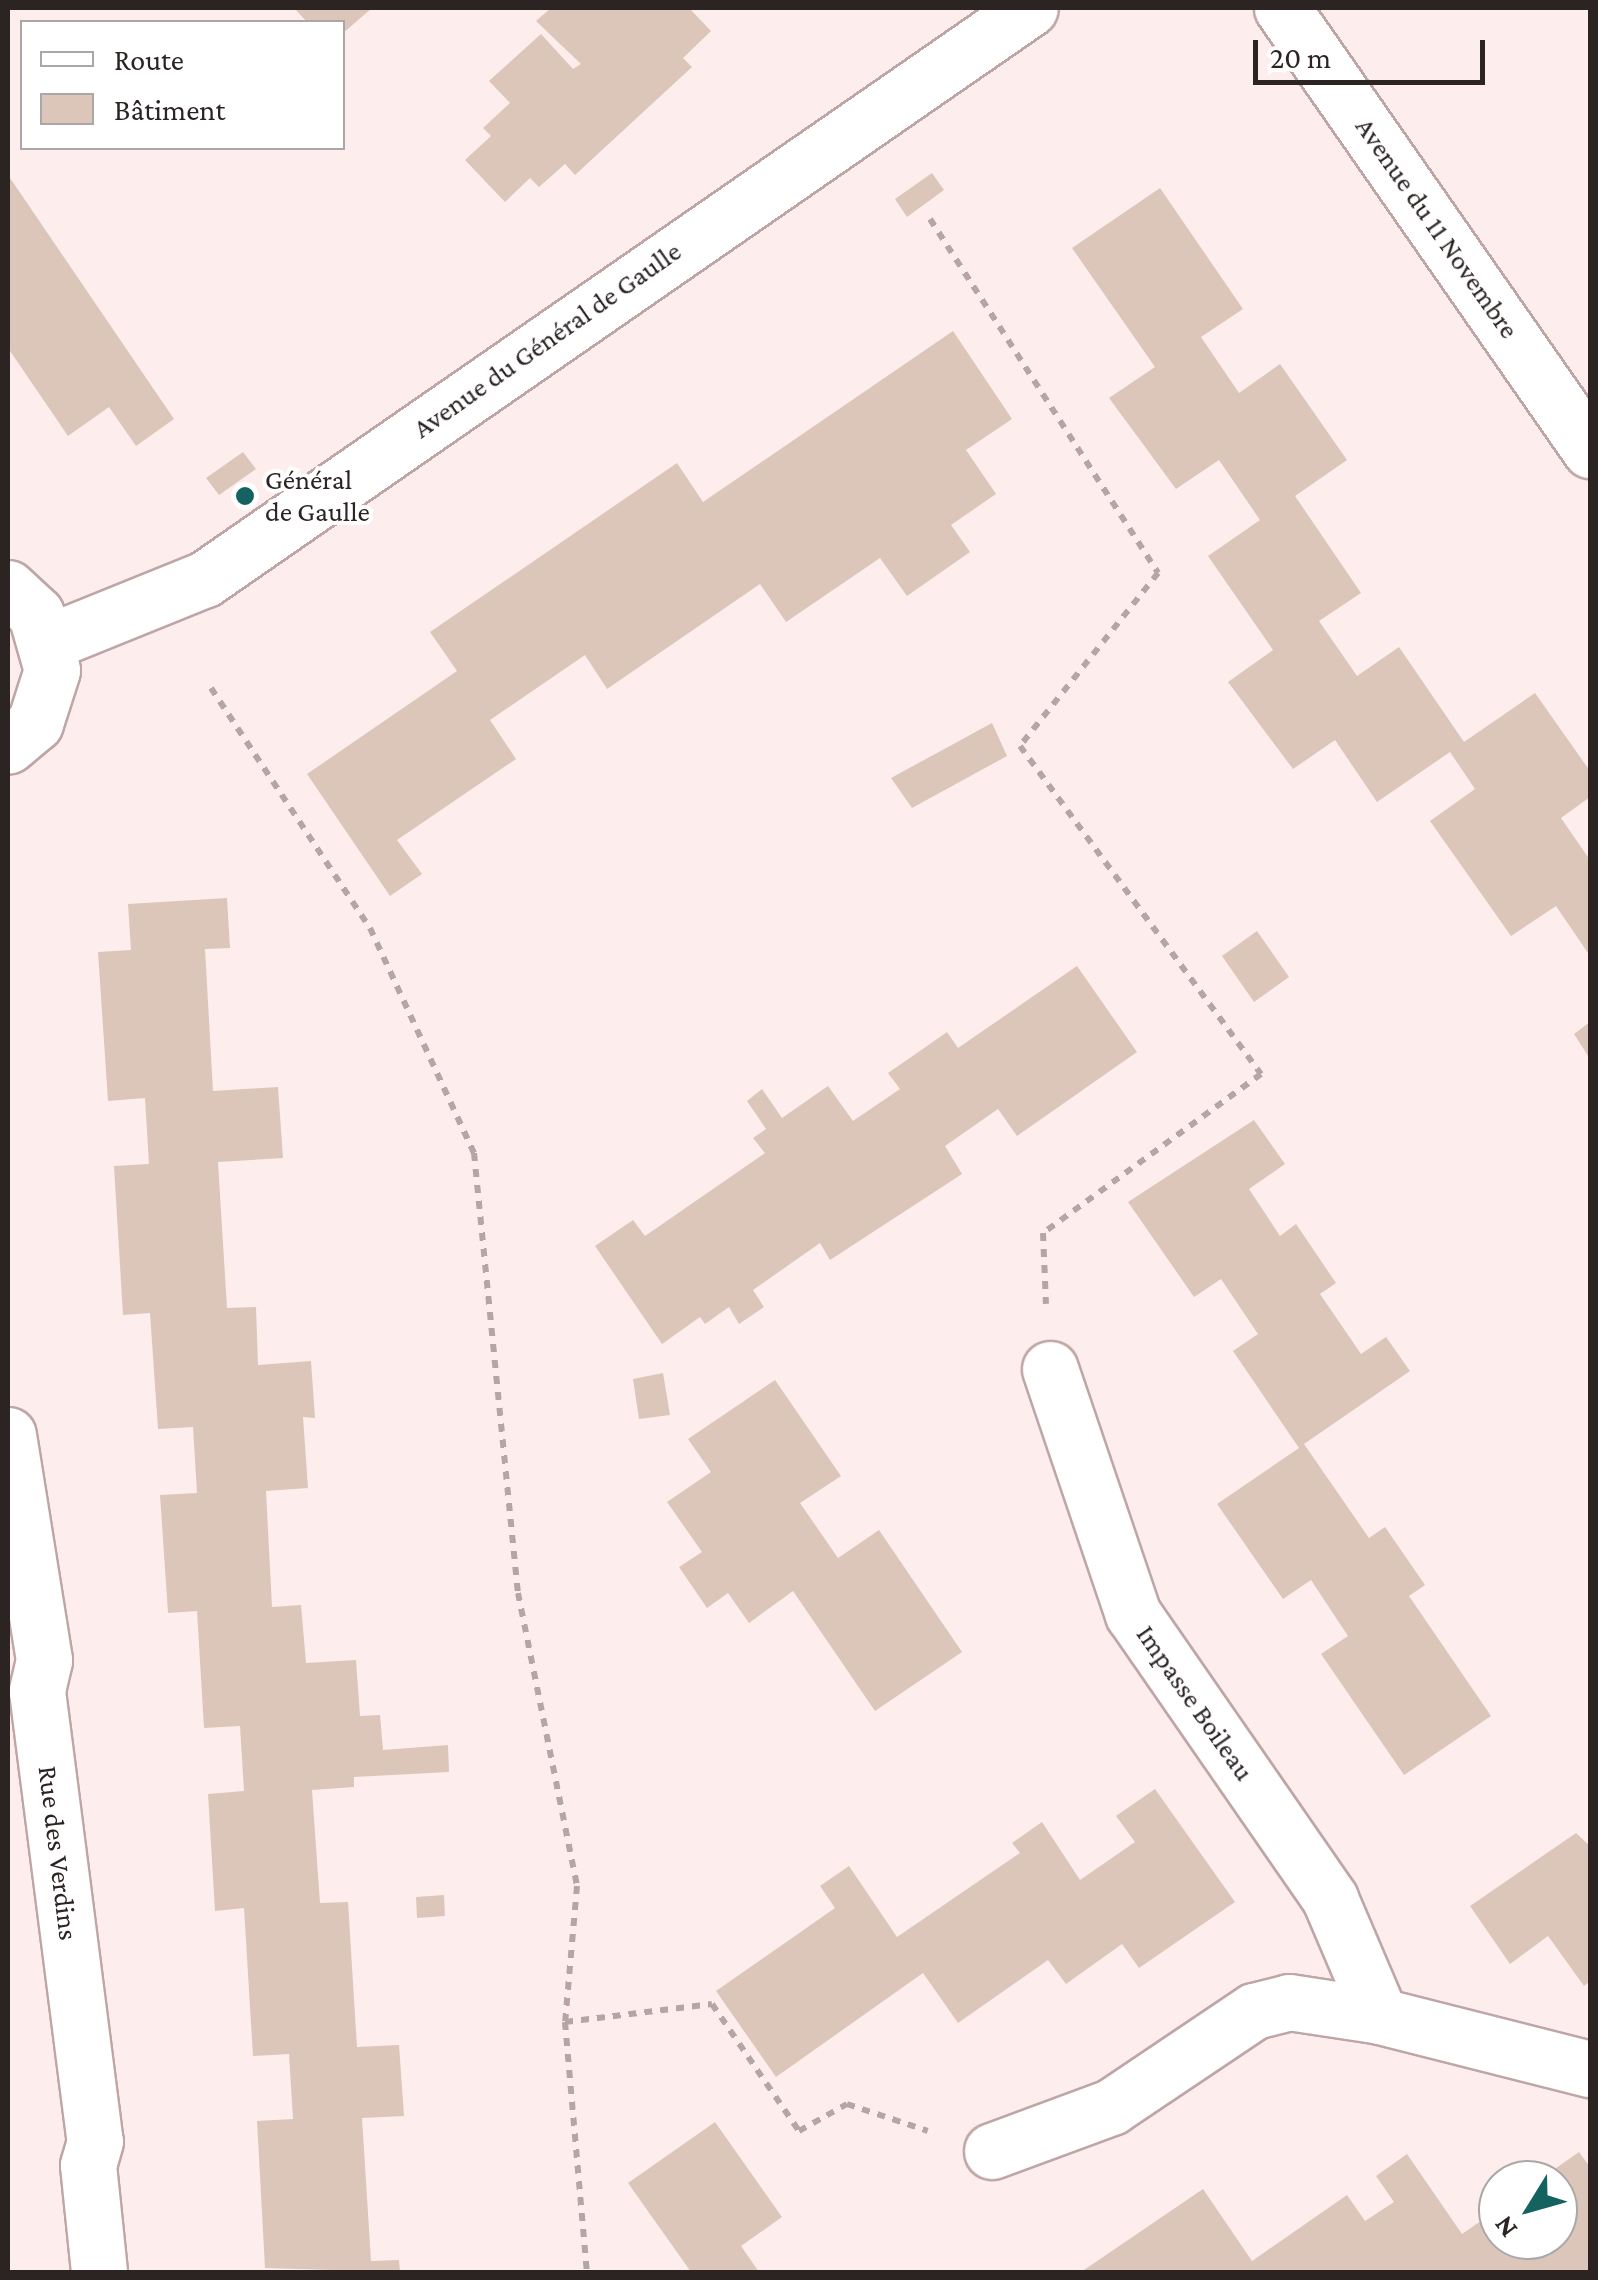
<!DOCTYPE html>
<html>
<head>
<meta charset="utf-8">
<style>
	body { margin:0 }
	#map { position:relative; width:1598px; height:2280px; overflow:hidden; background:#feeded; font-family:"Crimson Pro",serif }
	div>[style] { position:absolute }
	.building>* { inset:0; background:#dbc6b9 }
	.path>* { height:6px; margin-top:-3px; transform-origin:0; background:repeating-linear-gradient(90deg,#b4a6a6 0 8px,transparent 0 16px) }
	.roads { filter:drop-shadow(2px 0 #bfa6a6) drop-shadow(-2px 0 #bfa6a6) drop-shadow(0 2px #bfa6a6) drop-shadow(0 -2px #bfa6a6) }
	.minor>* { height:55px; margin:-27.5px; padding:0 27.5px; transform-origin:27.5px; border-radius:27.5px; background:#fff }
	.dots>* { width:28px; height:28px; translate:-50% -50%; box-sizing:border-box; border:5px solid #fff; border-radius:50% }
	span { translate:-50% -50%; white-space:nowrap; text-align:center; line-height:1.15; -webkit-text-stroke:8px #fff; paint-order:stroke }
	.street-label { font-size:28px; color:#2c2323 }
	.poi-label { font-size:28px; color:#2c2323 }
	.left { translate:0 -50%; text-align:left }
	.frame { position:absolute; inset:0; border:10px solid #2c2323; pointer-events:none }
	.legend { position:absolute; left:20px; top:20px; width:325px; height:130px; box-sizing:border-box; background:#fff; border:2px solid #aba7a7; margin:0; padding:12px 18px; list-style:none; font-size:30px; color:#2c2323 }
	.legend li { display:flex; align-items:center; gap:20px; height:50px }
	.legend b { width:50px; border:2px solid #aba7a7 }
	.north { position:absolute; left:1478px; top:2160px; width:100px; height:100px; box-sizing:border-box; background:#fff; border:2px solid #aba7a7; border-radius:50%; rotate:233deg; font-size:28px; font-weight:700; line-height:40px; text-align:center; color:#2c2323 }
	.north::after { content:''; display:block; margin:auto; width:35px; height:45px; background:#146360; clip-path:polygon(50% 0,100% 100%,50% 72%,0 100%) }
	.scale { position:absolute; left:1253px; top:40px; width:232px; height:45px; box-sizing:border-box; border:5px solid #2c2323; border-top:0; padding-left:12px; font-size:30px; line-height:35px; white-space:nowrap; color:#2c2323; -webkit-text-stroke:8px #fff; paint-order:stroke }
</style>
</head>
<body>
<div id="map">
	<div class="building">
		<div style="clip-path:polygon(294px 8px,372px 8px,342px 34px,342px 22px,307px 22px)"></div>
		<div style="clip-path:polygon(551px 8px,689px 8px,711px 31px,683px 58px,692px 67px,575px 175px,565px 164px,539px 187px,530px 178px,505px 202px,465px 160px,491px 136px,483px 128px,510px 103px,489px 81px,541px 34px,573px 69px,581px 64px,536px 21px)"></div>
		<div style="clip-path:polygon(932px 173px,944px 190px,907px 217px,895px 199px)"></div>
		<div style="clip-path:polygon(8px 175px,174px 419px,136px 446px,109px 407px,68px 436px,8px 348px)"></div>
		<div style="clip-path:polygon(1160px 188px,1243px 309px,1201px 337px,1239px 393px,1280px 364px,1347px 460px,1295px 496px,1361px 593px,1319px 621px,1357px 676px,1399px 647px,1464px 742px,1535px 693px,1590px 771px,1590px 797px,1561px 818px,1590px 860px,1590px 956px,1556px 906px,1511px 936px,1430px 821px,1475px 789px,1450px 752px,1377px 802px,1335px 740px,1293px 769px,1228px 682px,1273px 650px,1208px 556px,1260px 520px,1219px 460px,1176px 489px,1109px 398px,1155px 367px,1072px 248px)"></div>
		<div style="clip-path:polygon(953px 331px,1012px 419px,966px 450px,996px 494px,951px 525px,970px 552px,907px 596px,880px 558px,786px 622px,760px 584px,607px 689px,585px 655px,490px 720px,516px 759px,397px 840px,422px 874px,390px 896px,307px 774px,457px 671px,430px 632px,677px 463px,703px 502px)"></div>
		<div style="clip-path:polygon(243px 452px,256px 469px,219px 495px,206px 478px)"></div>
		<div style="clip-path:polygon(992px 723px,1007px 756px,912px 808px,891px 778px)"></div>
		<div style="clip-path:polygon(227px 898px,230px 948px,205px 949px,213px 1091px,278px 1087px,283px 1158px,218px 1162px,227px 1308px,256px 1307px,258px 1365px,311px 1361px,315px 1418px,303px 1417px,308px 1488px,266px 1491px,272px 1607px,301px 1605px,306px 1663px,356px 1660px,360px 1716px,380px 1715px,383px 1750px,448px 1745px,449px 1772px,354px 1777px,354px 1787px,312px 1790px,320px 1903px,348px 1902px,357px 2047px,399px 2045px,404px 2116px,362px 2118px,371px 2261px,399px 2260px,400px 2272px,265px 2268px,257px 2121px,293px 2119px,289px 2054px,253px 2056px,244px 1908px,215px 1911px,208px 1794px,244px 1791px,240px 1726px,204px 1728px,197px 1611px,168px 1613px,160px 1495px,197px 1493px,193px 1427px,158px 1429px,150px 1313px,123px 1315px,114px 1166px,149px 1164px,145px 1098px,108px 1101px,98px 952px,131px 950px,128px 904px)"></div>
		<div style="clip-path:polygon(1257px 931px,1289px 977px,1254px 1002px,1222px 956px)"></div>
		<div style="clip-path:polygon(1077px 966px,1137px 1052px,1017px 1136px,998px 1109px,945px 1146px,962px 1174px,830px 1260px,820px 1243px,753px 1290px,764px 1307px,739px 1324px,729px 1307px,705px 1324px,700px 1317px,662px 1344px,595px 1246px,633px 1220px,645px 1236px,765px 1153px,753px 1138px,766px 1129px,747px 1101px,762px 1089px,782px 1118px,828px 1086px,853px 1121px,900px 1089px,888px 1073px,917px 1053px,947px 1032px,958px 1048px)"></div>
		<div style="clip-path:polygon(1590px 1022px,1590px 1059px,1574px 1034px)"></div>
		<div style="clip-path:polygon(1254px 1120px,1285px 1164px,1249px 1189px,1280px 1236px,1296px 1224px,1336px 1283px,1320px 1294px,1361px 1354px,1386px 1337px,1410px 1371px,1304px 1444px,1369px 1538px,1385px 1527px,1425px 1585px,1409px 1596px,1491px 1716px,1404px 1775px,1321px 1654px,1348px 1636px,1311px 1580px,1283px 1599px,1217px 1504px,1299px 1448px,1233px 1351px,1258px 1334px,1221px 1279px,1194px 1297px,1128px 1202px)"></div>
		<div style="clip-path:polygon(663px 1373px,670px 1415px,639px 1419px,633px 1379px)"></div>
		<div style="clip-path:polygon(775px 1380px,841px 1476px,800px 1503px,838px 1558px,879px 1530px,962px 1652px,875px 1711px,793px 1591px,749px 1623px,728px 1593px,707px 1608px,679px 1567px,702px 1552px,667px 1502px,711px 1472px,688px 1439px)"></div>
		<div style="clip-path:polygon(1155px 1789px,1235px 1902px,1139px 1968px,1122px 1944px,1066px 1984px,1048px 1960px,958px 2023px,923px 1973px,776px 2077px,716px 1991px,835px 1908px,820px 1886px,849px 1866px,897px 1937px,1020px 1853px,1012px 1843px,1042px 1822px,1080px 1880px,1135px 1842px,1116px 1816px)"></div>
		<div style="clip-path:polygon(1576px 1833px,1590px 1846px,1590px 1981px,1584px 1986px,1548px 1936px,1510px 1964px,1470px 1906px)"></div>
		<div style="clip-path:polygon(444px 1895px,445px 1916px,417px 1918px,416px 1897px)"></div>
		<div style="clip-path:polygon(715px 2122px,782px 2217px,741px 2246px,759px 2272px,691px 2272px,628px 2183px)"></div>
		<div style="clip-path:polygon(1579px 2152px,1590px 2167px,1590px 2272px,1081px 2272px,1203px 2189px,1252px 2261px,1347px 2195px,1365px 2221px,1394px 2202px,1376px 2176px,1407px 2154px,1462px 2234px,1498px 2209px,1498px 2240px,1558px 2240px,1558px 2180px,1539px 2180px)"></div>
	</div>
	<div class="path">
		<div style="left:930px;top:219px;width:421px;rotate:57.2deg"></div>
		<div style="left:1158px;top:573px;width:221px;rotate:128.6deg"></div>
		<div style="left:1020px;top:746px;width:407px;rotate:53.7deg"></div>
		<div style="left:1261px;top:1074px;width:270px;rotate:143.9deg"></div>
		<div style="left:1043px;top:1233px;width:71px;rotate:87.6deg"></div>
		<div style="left:211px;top:688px;width:288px;rotate:56.5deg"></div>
		<div style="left:370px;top:928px;width:248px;rotate:65.2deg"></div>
		<div style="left:474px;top:1153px;width:442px;rotate:84.3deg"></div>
		<div style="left:518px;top:1593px;width:299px;rotate:78.6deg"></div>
		<div style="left:577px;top:1886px;width:137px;rotate:95deg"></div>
		<div style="left:565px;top:2022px;width:251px;rotate:85deg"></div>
		<div style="left:565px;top:2022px;width:148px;rotate:-7deg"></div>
		<div style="left:712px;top:2004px;width:154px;rotate:55.6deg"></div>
		<div style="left:799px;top:2131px;width:55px;rotate:-29.4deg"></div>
		<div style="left:847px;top:2104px;width:85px;rotate:18.4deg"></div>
	</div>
	<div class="roads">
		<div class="minor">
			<div style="left:1282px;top:8px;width:539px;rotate:55.13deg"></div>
			<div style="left:8px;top:588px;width:38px;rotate:43deg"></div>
			<div style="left:36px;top:614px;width:58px;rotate:74.1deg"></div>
			<div style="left:52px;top:670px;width:56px;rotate:107.8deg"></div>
			<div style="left:35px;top:723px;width:35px;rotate:140deg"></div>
			<div style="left:49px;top:642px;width:168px;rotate:-22deg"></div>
			<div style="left:205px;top:579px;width:1003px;rotate:-34.69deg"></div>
			<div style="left:1050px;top:1369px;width:259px;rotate:71.3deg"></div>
			<div style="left:1133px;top:1614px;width:346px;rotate:55.3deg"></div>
			<div style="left:1330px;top:1899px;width:127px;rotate:66.9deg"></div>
			<div style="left:1380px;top:2016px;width:217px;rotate:14.2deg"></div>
			<div style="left:8px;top:1435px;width:228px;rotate:80.9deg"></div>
			<div style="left:44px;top:1660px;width:32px;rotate:103deg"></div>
			<div style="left:37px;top:1691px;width:454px;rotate:82.7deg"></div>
			<div style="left:95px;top:2141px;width:25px;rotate:106deg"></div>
			<div style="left:88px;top:2165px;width:108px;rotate:84.1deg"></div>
			<div style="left:992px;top:2151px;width:127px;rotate:-20.3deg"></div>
			<div style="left:1111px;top:2107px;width:172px;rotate:-33.9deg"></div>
			<div style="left:1254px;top:2011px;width:36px;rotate:-14deg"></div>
			<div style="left:1289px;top:2002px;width:92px;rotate:8.7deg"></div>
		</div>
	</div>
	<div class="dots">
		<div style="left:245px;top:496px;background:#146360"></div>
	</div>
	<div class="street-label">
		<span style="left:1437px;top:228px;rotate:55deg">Avenue du 11 Novembre</span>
		<span style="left:547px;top:340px;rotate:-35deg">Avenue du Général de Gaulle</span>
		<span style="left:1195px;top:1703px;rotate:55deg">Impasse Boileau</span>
		<span style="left:58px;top:1853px;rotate:83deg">Rue des Verdins</span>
	</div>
	<div class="poi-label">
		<span class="left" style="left:265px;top:496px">Général<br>de Gaulle</span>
	</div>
	<div class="frame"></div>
	<ul class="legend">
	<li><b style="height:12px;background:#fff"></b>Route</li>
	<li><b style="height:28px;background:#dbc6b9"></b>Bâtiment</li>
	</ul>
	<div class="north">N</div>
	<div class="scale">20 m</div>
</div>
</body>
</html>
